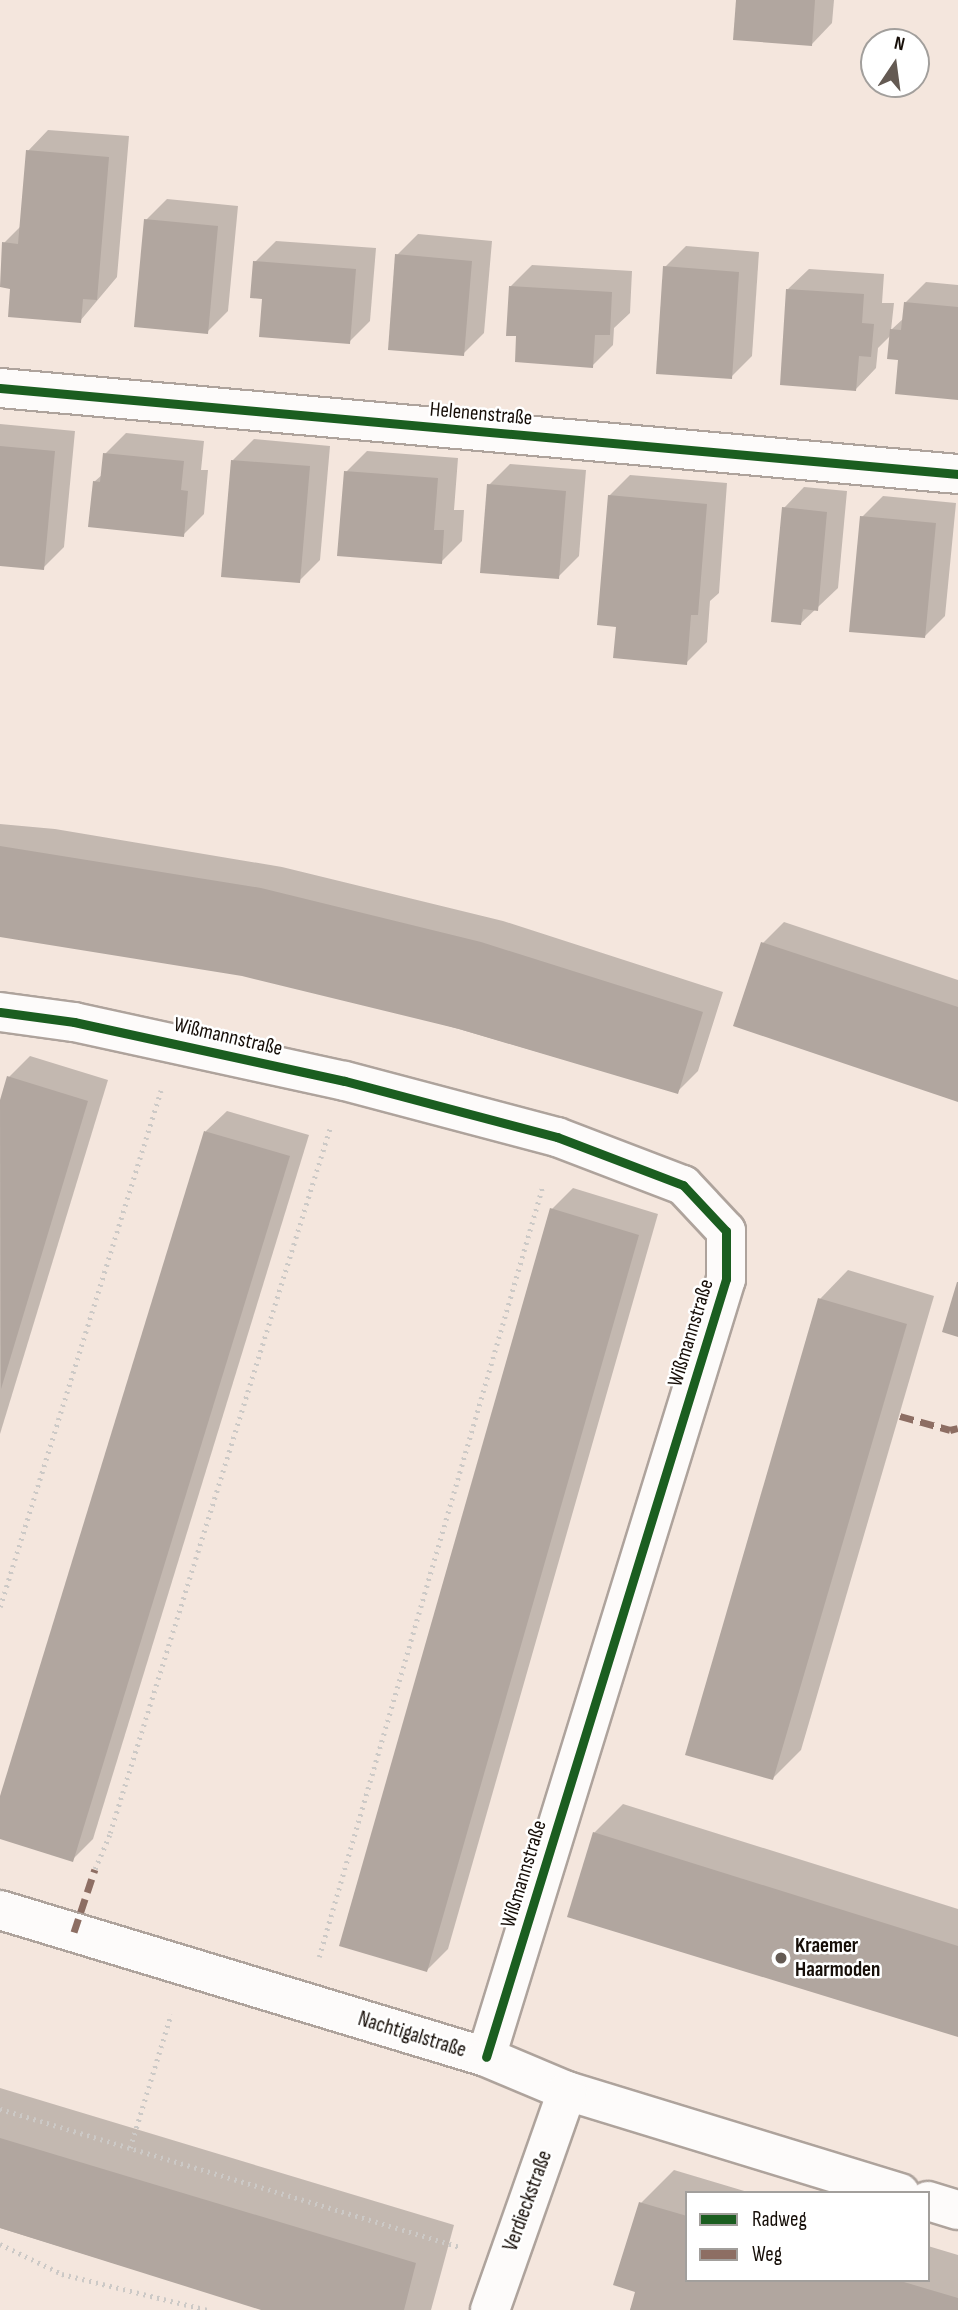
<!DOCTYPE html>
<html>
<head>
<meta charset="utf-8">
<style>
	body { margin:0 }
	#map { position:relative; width:958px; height:2310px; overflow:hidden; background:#f4e6dd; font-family:"Sofia Sans Condensed",sans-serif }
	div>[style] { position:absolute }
	.shadow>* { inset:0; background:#0003 }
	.building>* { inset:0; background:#b1a69f }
	.path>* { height:4.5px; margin-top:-2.25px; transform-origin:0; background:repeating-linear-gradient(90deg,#ccc9c6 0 2px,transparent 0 7px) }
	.roads { filter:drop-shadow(2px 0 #aea39c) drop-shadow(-2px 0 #aea39c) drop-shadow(0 2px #aea39c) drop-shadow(0 -2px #aea39c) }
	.minor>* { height:38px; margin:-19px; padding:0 19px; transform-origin:19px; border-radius:19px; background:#fdfbfa }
	.quiet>* { height:7px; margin-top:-3.5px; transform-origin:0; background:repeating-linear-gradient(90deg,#8d6e63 0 14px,transparent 0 21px) }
	.cycleway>* { height:9px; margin:-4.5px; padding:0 4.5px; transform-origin:4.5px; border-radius:4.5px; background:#1b5e20 }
	.dots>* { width:19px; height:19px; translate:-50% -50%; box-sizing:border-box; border:4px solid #fff; border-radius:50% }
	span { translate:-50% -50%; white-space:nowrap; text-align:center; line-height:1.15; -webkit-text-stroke:5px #fff; paint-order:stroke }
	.street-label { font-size:21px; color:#160e08 }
	.poi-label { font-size:21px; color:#160e08; font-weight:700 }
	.left { translate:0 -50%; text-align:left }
	.legend { position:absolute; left:685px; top:2191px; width:245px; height:91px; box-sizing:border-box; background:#fff; border:2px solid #a29f9c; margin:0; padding:9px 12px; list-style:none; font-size:21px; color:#160e08 }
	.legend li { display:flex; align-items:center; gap:14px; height:35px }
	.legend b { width:35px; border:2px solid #a29f9c }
	.north { position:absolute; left:860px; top:28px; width:70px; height:70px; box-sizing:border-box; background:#fff; border:2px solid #a29f9c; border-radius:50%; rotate:13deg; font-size:19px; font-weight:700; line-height:28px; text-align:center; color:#160e08 }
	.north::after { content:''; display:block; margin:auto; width:24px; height:32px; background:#645a53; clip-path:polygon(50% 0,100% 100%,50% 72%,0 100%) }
</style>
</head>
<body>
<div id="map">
	<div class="shadow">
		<div style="clip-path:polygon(738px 0,834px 0,832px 23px,812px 44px)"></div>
		<div style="clip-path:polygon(48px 130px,129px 136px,117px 277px,80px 321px,12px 287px,4px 243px,21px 226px,28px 151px)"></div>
		<div style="clip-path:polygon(167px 199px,238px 206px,228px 311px,207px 332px,146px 220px)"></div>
		<div style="clip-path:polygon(418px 234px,492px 241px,484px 333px,463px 354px,397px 255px)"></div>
		<div style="clip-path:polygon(276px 241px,376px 248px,370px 321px,349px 342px,264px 298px,255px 262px)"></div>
		<div style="clip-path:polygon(686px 246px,759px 252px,752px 356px,731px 377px,665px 267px)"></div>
		<div style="clip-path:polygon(532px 265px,632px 271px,630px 313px,614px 328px,613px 345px,592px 366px,518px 335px,511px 286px)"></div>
		<div style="clip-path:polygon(809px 269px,884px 274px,882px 303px,894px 303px,891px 330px,904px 318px,905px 303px,926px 282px,958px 285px,958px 398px,900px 358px,891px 335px,878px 348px,876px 368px,856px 389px,788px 289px)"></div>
		<div style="clip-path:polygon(0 424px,75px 431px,64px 547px,43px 568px,0 564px)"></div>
		<div style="clip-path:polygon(126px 433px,204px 441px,201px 470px,208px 470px,204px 514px,183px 535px,94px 482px,103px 474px,105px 454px)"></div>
		<div style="clip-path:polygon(254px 439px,330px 446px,320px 560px,299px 581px,233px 460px)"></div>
		<div style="clip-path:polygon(367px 451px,458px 458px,454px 510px,464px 510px,462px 541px,441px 562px,346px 472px)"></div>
		<div style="clip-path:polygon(510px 464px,586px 470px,579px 556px,558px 577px,489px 485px)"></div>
		<div style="clip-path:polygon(630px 475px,727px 483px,719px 593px,710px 601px,707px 642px,686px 663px,618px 625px,609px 496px)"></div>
		<div style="clip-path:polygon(804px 487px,847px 491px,838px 588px,800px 624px,784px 508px)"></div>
		<div style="clip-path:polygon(883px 496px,956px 503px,945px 616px,924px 637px,862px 517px)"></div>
		<div style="clip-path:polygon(0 824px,55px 829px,282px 867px,503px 921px,723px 992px,698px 1071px,677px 1092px,410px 1015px,242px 975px,0 936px)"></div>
		<div style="clip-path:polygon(784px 922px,958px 980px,958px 1100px,735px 1025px,763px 943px)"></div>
		<div style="clip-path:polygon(30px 1056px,108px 1080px,0 1434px,0 1106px,9px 1077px)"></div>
		<div style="clip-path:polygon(227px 1111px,309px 1135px,93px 1839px,72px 1860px,0 1837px,0 1802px,206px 1131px)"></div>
		<div style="clip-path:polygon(573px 1188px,658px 1214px,448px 1949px,427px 1970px,552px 1209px)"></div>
		<div style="clip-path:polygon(848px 1270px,934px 1296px,801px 1750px,773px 1778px,820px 1299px)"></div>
		<div style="clip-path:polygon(623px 1804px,958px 1909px,958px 2035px,594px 1833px)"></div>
		<div style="clip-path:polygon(0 2088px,454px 2225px,431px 2310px,266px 2310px,0 2228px)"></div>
		<div style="clip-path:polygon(674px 2170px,751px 2193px,687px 2193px,687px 2280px,928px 2280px,928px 2246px,958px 2255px,958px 2310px,630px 2310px,638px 2291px,641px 2203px)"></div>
	</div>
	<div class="building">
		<div style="clip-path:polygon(736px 0,815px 0,812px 46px,733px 40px)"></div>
		<div style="clip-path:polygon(26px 150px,109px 157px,97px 300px,83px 299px,81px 323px,8px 317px,10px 289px,0 287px,2px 242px,18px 244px)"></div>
		<div style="clip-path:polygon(144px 219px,218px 226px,208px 334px,134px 327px)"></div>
		<div style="clip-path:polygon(395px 254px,472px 261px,464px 356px,388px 350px)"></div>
		<div style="clip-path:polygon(253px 261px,356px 269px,350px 344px,259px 337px,262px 299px,250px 298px)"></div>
		<div style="clip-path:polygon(663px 266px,739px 272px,732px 379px,656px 374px)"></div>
		<div style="clip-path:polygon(509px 286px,612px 292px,610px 335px,595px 335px,593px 368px,515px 362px,516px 336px,506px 336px)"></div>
		<div style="clip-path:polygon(786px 289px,864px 294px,862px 323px,874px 324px,871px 357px,859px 356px,856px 391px,780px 385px)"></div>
		<div style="clip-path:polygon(904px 302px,958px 307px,958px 400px,895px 394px,898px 360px,887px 359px,890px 329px,901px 330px)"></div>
		<div style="clip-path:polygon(0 446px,55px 451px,44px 570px,0 566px)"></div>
		<div style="clip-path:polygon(103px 453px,184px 461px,181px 490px,188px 491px,184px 537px,88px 527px,93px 481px,100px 482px)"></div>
		<div style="clip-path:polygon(231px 460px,310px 466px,300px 583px,221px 577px)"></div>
		<div style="clip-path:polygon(344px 471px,438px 478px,434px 530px,444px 530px,442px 564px,337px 556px)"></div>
		<div style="clip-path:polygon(487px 484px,566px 491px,559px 579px,480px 573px)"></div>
		<div style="clip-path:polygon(608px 495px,707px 504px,698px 615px,691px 615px,687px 665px,613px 658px,616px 627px,597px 625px)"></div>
		<div style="clip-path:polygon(782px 507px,827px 512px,818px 611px,803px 609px,801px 625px,771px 622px)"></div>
		<div style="clip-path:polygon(860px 516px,936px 523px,925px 638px,849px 632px)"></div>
		<div style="clip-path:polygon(0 846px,261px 888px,481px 942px,703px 1012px,678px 1094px,459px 1029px,242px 976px,0 937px)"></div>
		<div style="clip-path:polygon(761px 942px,958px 1007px,958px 1102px,733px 1026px)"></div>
		<div style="clip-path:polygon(7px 1076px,88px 1101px,1px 1389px,0 1100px)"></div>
		<div style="clip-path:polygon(204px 1131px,290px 1156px,73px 1862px,0 1839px,0 1796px)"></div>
		<div style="clip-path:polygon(550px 1208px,639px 1235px,427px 1972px,339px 1946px)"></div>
		<div style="clip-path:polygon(957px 1282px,958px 1282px,958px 1337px,942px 1332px)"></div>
		<div style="clip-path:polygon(818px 1298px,907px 1324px,773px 1780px,685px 1755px)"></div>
		<div style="clip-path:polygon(593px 1832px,958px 1946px,958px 2037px,567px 1917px)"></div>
		<div style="clip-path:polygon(0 2138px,416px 2263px,404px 2310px,261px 2310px,0 2228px)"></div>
		<div style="clip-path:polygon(639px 2202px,687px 2216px,687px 2280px,897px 2280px,958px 2298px,958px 2310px,630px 2310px,635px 2292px,613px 2285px)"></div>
	</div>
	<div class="path">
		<div style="left:0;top:1607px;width:541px;rotate:-72.7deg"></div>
		<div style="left:95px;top:1869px;width:39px;rotate:-67deg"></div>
		<div style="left:110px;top:1833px;width:739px;rotate:-72.67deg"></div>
		<div style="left:319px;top:1957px;width:804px;rotate:-73.82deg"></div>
		<div style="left:0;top:2109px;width:479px;rotate:16.7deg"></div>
		<div style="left:130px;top:2148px;width:140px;rotate:-73deg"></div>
		<div style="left:0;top:2244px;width:69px;rotate:25.8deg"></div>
		<div style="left:62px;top:2274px;width:150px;rotate:13.9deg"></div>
	</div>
	<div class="roads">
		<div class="minor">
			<div style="left:0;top:388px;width:962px;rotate:5.13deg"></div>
			<div style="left:0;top:1012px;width:75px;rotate:7.7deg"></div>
			<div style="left:74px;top:1022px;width:277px;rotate:12.3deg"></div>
			<div style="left:345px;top:1081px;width:219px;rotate:14.8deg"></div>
			<div style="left:557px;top:1137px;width:135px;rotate:20.9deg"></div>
			<div style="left:683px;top:1185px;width:63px;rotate:46.9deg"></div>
			<div style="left:726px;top:1231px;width:48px;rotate:90deg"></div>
			<div style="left:726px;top:1279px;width:814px;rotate:107.14deg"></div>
			<div style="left:0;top:1910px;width:508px;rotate:16.83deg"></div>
			<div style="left:486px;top:2057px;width:88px;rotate:22.8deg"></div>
			<div style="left:567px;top:2091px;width:348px;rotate:17deg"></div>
			<div style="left:928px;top:2201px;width:31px;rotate:17deg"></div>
			<div style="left:490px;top:2310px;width:232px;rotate:-70.6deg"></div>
		</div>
	</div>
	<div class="quiet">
		<div style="left:900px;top:1416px;width:52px;rotate:15.6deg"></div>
		<div style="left:950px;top:1430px;width:8px;rotate:-14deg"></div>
		<div style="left:74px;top:1932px;width:66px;rotate:-71.6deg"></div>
	</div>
	<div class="cycleway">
		<div style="left:0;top:388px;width:962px;rotate:5.13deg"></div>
		<div style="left:0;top:1012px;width:75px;rotate:7.7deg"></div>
		<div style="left:74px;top:1022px;width:277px;rotate:12.3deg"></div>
		<div style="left:345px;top:1081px;width:219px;rotate:14.8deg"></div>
		<div style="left:557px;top:1137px;width:135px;rotate:20.9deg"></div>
		<div style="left:683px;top:1185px;width:63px;rotate:46.9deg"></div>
		<div style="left:726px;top:1231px;width:48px;rotate:90deg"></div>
		<div style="left:726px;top:1279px;width:814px;rotate:107.14deg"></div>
	</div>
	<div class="dots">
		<div style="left:781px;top:1958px;background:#645a53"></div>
	</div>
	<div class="street-label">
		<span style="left:481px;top:414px;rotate:5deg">Helenenstraße</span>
		<span style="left:228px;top:1037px;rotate:13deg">Wißmannstraße</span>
		<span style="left:691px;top:1333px;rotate:-73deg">Wißmannstraße</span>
		<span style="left:524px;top:1874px;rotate:-73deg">Wißmannstraße</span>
		<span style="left:412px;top:2035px;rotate:17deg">Nachtigalstraße</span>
		<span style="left:528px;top:2201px;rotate:-70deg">Verdieckstraße</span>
	</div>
	<div class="poi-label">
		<span class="left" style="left:795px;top:1958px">Kraemer<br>Haarmoden</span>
	</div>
	<ul class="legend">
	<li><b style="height:9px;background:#1b5e20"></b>Radweg</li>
	<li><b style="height:9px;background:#8d6e63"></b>Weg</li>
	</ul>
	<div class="north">N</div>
</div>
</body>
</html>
